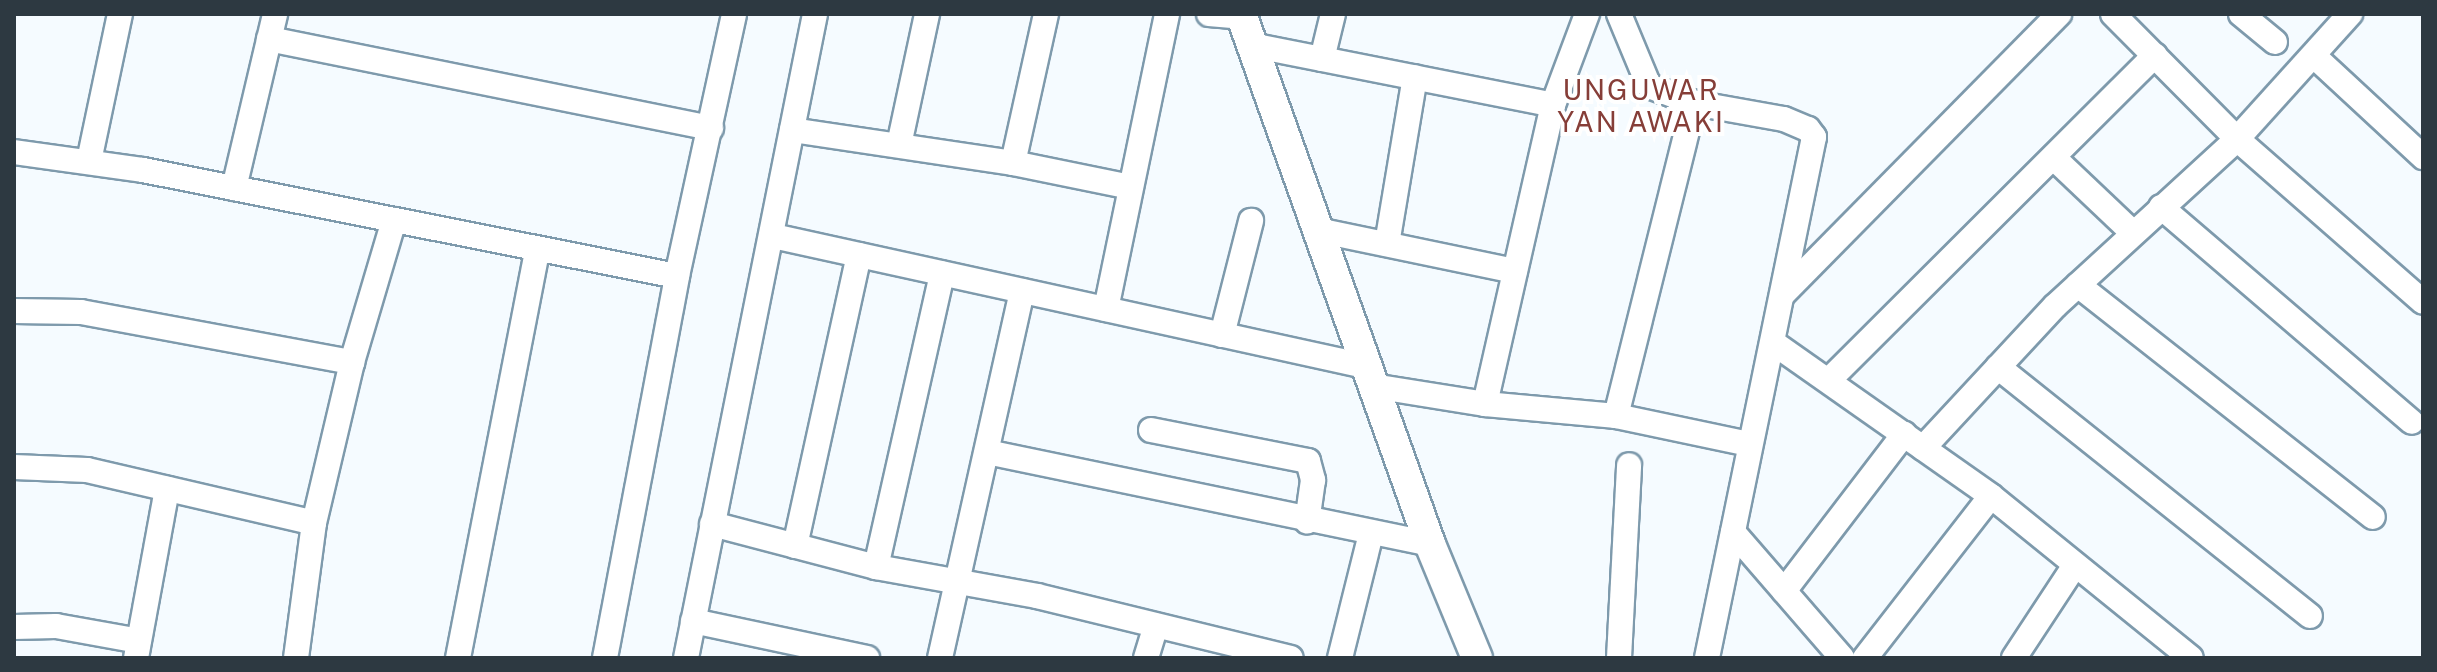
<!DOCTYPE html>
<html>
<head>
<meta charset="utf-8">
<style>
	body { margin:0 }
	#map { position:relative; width:2437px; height:672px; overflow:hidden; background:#f5fbff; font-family:"Public Sans",sans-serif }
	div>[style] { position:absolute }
	.roads { filter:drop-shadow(2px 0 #7e9aac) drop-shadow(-2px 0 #7e9aac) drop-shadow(0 2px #7e9aac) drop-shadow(0 -2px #7e9aac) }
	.minor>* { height:24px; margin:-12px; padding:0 12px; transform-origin:12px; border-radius:12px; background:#fff }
	.tertiary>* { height:30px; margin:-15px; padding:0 15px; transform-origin:15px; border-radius:15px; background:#fff }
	span { translate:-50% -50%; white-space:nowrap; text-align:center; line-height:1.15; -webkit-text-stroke:8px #fff; paint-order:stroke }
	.neighbourhood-label { font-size:28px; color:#863e38; letter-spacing:2px }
	.frame { position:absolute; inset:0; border:16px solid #2d3941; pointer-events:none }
</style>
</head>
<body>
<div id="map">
	<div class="roads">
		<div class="minor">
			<div style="left:1209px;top:14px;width:32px;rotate:5deg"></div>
			<div style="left:1619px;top:14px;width:78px;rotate:67.4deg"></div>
			<div style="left:1649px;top:86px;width:48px;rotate:20.7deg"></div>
			<div style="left:1694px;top:103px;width:91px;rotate:10.1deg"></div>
			<div style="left:1784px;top:119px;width:26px;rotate:23deg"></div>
			<div style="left:1808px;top:129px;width:10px;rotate:53deg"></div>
			<div style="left:1814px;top:137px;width:532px;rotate:101.61deg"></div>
			<div style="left:2113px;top:14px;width:176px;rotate:45.2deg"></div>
			<div style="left:2237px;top:139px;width:247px;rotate:41.2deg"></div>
			<div style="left:2241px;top:14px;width:44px;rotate:39.5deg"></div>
			<div style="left:269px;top:39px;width:451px;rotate:11.4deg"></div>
			<div style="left:1251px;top:45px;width:308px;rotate:11.2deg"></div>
			<div style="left:2314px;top:56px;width:149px;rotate:42.8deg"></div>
			<div style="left:1322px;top:59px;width:46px;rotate:-76.3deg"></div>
			<div style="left:792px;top:130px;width:223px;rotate:8.5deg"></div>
			<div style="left:1013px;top:163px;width:120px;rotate:11.5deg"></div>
			<div style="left:899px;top:145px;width:134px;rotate:-77.9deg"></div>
			<div style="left:14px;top:152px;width:130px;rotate:7.9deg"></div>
			<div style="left:143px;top:170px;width:544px;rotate:11.23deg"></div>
			<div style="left:2054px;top:158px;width:109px;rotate:43.5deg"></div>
			<div style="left:89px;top:161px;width:150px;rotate:-78.1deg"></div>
			<div style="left:1013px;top:163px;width:153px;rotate:-77.5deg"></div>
			<div style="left:234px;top:188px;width:179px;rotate:-76.7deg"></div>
			<div style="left:2161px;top:207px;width:330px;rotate:40.6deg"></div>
			<div style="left:1317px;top:230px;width:202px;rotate:11.7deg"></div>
			<div style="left:773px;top:236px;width:606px;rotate:12.39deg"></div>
			<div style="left:1387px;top:244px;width:169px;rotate:-80.5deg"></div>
			<div style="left:2078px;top:285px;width:375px;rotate:38.2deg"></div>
			<div style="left:1784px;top:293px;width:392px;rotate:-45.4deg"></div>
			<div style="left:1106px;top:309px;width:301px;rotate:-78.3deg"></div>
			<div style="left:14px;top:311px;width:67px;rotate:0.9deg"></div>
			<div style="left:81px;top:312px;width:276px;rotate:10.5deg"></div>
			<div style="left:1222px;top:335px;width:118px;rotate:-75.7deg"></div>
			<div style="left:1775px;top:344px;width:264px;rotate:35.1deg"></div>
			<div style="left:1991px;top:496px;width:257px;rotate:39deg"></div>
			<div style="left:1998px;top:367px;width:399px;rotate:38.6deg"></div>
			<div style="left:1829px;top:380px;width:460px;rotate:-44.9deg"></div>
			<div style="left:1373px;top:386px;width:113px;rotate:9.1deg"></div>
			<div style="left:1485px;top:404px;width:132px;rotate:5.2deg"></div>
			<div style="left:1616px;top:416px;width:136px;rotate:11.9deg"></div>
			<div style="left:1485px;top:404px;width:307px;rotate:-77.2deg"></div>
			<div style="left:1553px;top:105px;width:97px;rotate:-69.5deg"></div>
			<div style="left:1616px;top:416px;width:323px;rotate:-76deg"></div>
			<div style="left:1151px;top:430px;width:160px;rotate:11.2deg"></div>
			<div style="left:1308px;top:461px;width:20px;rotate:75deg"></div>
			<div style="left:1313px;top:480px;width:42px;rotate:98.1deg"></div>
			<div style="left:1923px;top:448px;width:194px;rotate:-47.1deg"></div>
			<div style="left:2055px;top:306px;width:247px;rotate:-42.5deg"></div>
			<div style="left:2237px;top:139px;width:169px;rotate:-47.9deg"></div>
			<div style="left:987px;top:452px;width:452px;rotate:11.7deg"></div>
			<div style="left:14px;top:467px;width:73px;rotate:2.4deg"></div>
			<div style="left:87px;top:470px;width:233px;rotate:13.1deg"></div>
			<div style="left:712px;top:524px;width:170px;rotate:14.7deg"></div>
			<div style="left:876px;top:567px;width:164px;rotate:10.2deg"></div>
			<div style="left:1037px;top:596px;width:261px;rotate:13.7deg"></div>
			<div style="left:1733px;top:532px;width:167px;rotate:49.1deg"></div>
			<div style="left:795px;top:546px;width:298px;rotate:-77.6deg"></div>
			<div style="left:876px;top:567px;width:301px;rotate:-77.3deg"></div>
			<div style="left:1784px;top:591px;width:198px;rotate:-52.6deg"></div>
			<div style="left:693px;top:621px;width:178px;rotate:12deg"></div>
			<div style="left:14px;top:627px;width:42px;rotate:-1.4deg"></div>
			<div style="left:56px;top:626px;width:84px;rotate:10.2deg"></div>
			<div style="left:136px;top:658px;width:172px;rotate:-79.6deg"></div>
			<div style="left:296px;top:658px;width:136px;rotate:-82.4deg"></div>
			<div style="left:314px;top:523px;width:165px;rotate:-76.7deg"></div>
			<div style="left:352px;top:362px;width:148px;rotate:-73.5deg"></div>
			<div style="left:458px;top:658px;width:416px;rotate:-79deg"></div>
			<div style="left:605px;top:658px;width:389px;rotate:-79.3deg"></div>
			<div style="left:677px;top:276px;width:268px;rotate:-77.7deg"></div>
			<div style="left:686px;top:658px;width:657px;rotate:-78.67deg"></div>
			<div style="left:940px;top:658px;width:376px;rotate:-77.4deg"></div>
			<div style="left:1146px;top:658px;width:34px;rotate:-73deg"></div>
			<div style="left:1340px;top:658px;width:128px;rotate:-76deg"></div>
			<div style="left:1619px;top:658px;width:193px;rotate:-87deg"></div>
			<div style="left:1865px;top:658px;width:205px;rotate:-52.1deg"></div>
			<div style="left:2014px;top:658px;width:111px;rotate:-56.7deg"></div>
		</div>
		<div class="tertiary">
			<div style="left:1241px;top:14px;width:563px;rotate:70.37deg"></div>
			<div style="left:1430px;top:544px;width:123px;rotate:67.6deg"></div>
		</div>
	</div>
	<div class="neighbourhood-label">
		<span style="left:1641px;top:106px">UNGUWAR<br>YAN AWAKI</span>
	</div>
	<div class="frame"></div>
</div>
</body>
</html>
